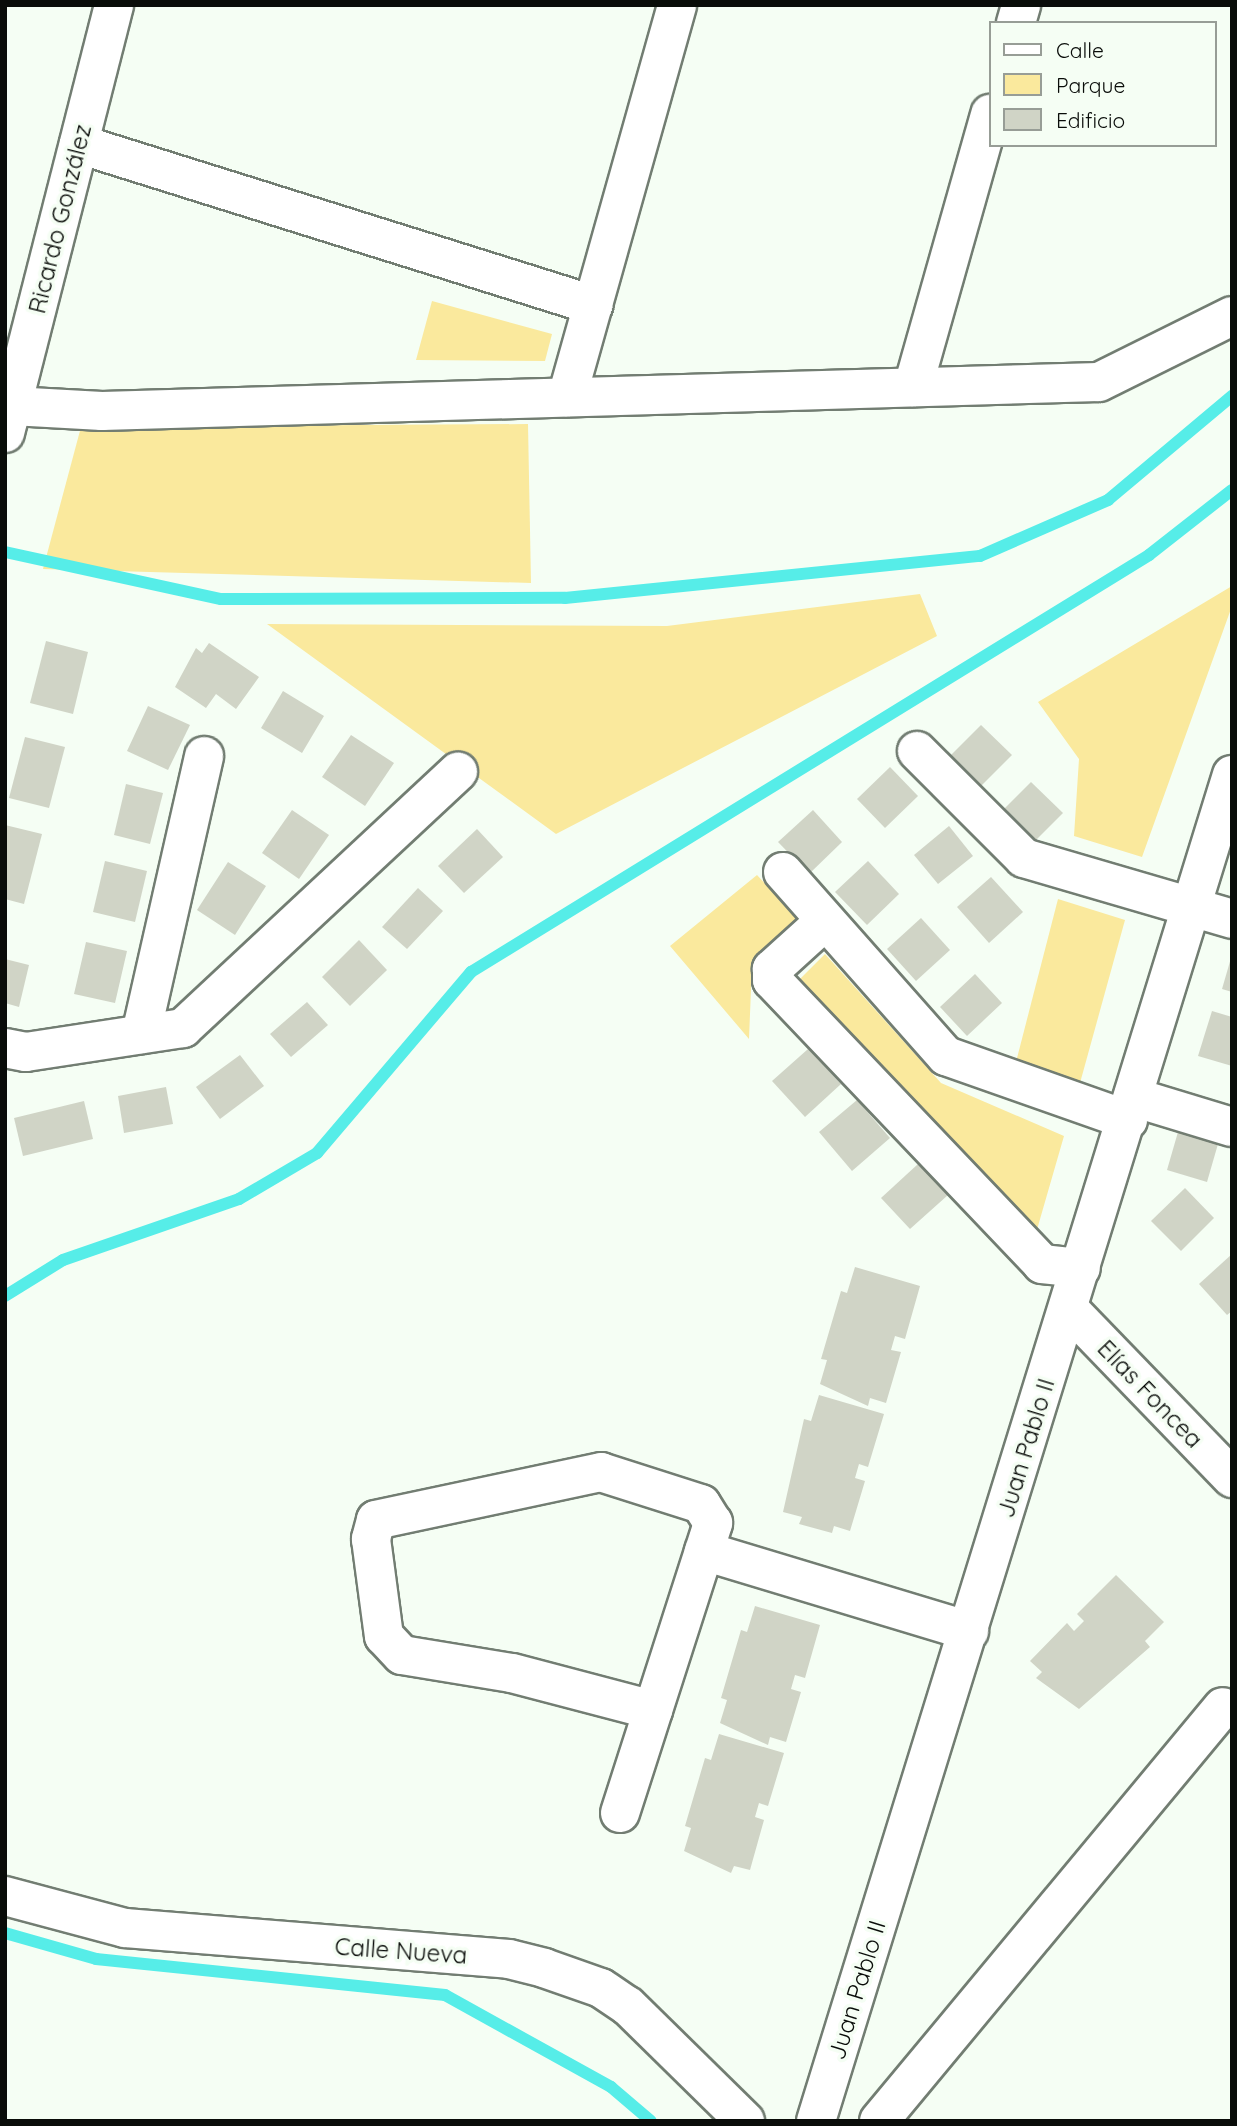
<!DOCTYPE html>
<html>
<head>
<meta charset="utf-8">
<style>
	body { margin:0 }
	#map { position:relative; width:1237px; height:2126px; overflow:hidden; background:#f5fef4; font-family:Quicksand,sans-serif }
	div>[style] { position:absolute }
	.green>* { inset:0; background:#fae99d }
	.stream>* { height:12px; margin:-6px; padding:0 6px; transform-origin:6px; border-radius:6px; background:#56ede8 }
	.building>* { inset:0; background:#d0d4c6 }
	.roads { filter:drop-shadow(2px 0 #727d72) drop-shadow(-2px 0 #727d72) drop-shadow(0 2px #727d72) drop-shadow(0 -2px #727d72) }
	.minor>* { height:38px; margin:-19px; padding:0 19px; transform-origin:19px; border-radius:19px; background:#fff }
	span { translate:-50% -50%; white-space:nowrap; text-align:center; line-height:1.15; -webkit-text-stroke:7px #f5fef4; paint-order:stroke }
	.street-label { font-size:24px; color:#090c09 }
	.frame { position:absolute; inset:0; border:7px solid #090c09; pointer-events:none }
	.legend { position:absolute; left:989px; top:21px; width:228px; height:126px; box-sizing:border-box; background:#f5fef4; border:2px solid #979d96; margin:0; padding:9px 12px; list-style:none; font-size:21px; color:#090c09 }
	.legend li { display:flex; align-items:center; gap:14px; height:35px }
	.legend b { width:35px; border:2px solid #979d96 }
</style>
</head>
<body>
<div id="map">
	<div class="green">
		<div style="clip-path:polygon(432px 301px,552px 334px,545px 361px,416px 360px)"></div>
		<div style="clip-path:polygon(528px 424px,531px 583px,43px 569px,81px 427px)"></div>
		<div style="clip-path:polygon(1232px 586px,1232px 606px,1142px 857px,1074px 836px,1079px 759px,1038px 702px)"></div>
		<div style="clip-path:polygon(920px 594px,937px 636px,556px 834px,267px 624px,667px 626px)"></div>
		<div style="clip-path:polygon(757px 875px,802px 923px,752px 965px,749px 1039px,670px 946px)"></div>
		<div style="clip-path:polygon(1058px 899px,1125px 920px,1080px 1083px,1016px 1062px)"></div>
		<div style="clip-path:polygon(825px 954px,941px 1083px,1064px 1136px,1036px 1233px,794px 985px)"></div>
	</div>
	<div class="stream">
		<div style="left:5px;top:552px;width:221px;rotate:12.3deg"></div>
		<div style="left:221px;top:599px;width:344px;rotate:-0.2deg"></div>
		<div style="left:565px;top:598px;width:417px;rotate:-5.8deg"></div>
		<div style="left:980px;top:556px;width:140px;rotate:-23.6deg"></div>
		<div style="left:1108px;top:500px;width:162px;rotate:-40deg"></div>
		<div style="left:5px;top:1296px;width:68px;rotate:-31.8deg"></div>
		<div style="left:63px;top:1260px;width:186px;rotate:-19.1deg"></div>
		<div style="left:239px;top:1199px;width:91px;rotate:-30.5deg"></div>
		<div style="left:317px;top:1153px;width:238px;rotate:-49.6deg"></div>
		<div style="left:471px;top:972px;width:796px;rotate:-31.59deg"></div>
		<div style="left:1149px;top:555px;width:105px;rotate:-38.1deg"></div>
		<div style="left:5px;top:1933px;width:95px;rotate:15.9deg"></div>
		<div style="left:96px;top:1959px;width:351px;rotate:5.9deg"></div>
		<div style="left:445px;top:1995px;width:190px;rotate:29deg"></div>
		<div style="left:611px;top:2087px;width:52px;rotate:40.4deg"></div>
	</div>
	<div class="building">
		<div style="clip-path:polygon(46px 641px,88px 652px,73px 714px,30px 703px)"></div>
		<div style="clip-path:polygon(209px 643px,259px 677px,236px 709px,216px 694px,206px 708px,175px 687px,196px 648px,202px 653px)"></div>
		<div style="clip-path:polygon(283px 691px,324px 716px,302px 753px,261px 728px)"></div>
		<div style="clip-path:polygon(148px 706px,190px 725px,168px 770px,127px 751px)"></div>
		<div style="clip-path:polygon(981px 725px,1012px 755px,981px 786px,950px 756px)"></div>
		<div style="clip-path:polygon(351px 735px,394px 763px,365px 806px,322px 777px)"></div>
		<div style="clip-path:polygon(25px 737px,65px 747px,49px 808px,9px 798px)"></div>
		<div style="clip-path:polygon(890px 767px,918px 796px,885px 828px,857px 799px)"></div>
		<div style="clip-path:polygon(1031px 782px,1063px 813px,1029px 847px,998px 815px)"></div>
		<div style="clip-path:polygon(126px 784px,163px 793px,150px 844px,114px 835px)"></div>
		<div style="clip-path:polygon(292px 810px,329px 835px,299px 879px,262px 853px)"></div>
		<div style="clip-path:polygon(813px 810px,842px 842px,809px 874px,778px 842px)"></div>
		<div style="clip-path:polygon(5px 825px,42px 834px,24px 904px,5px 899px)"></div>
		<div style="clip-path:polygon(949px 826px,973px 856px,938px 884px,914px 855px)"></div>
		<div style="clip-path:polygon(477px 829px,503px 857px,464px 893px,438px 866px)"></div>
		<div style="clip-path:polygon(105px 861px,147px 871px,135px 922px,93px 912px)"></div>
		<div style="clip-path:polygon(868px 861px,899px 894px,867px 925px,835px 892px)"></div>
		<div style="clip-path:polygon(228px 862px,266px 886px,235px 935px,197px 910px)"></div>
		<div style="clip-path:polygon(991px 877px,1023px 912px,989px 943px,957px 907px)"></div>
		<div style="clip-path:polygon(418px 888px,443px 911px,407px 949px,382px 927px)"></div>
		<div style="clip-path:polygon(921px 918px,950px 950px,916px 981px,887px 949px)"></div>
		<div style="clip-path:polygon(359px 940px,387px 970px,350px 1006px,322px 977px)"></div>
		<div style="clip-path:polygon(86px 942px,127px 951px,115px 1003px,74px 994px)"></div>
		<div style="clip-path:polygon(1231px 958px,1232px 958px,1232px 992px,1222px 989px)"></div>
		<div style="clip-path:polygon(5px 959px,29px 965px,19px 1007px,5px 1003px)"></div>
		<div style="clip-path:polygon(975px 974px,1002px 1003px,967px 1036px,940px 1007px)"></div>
		<div style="clip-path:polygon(307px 1002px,328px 1025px,291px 1057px,270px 1034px)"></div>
		<div style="clip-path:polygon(1212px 1011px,1232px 1017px,1232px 1066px,1198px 1056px)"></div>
		<div style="clip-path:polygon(808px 1049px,841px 1084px,805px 1117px,772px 1081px)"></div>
		<div style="clip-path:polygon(240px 1055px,264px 1086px,220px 1119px,196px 1087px)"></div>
		<div style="clip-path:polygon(166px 1087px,173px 1124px,124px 1133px,118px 1096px)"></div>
		<div style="clip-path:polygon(857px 1100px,890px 1138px,852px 1171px,819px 1132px)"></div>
		<div style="clip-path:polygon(84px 1101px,93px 1139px,23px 1156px,14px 1118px)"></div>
		<div style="clip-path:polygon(1180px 1125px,1220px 1137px,1207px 1182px,1167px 1170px)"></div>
		<div style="clip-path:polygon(918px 1164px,948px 1195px,910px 1229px,881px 1198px)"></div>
		<div style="clip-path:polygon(1185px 1188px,1214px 1218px,1181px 1251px,1151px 1221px)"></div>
		<div style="clip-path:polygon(1232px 1254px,1232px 1311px,1227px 1315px,1199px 1284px)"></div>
		<div style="clip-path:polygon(855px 1267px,920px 1286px,905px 1339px,895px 1336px,891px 1350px,901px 1352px,886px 1403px,870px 1398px,868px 1406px,820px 1384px,827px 1360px,821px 1359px,841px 1291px,847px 1293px)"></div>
		<div style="clip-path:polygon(819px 1395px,884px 1414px,868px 1467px,859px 1464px,855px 1478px,865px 1481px,850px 1531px,834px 1526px,832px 1533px,799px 1524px,802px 1517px,783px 1512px,804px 1419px,811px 1421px)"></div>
		<div style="clip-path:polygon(1116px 1575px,1164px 1622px,1145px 1641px,1150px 1647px,1079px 1709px,1036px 1678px,1042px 1672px,1030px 1661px,1067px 1623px,1074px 1631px,1084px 1621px,1077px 1614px)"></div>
		<div style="clip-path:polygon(755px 1606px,820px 1625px,805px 1678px,795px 1675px,791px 1689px,801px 1692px,786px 1742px,770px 1737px,768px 1745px,720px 1723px,727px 1700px,721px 1698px,741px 1630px,747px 1632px)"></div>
		<div style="clip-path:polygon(719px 1734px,784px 1753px,768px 1806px,759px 1803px,755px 1817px,764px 1820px,750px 1870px,734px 1866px,731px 1873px,684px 1851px,691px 1828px,685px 1826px,705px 1758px,711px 1760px)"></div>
	</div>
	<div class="roads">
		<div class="minor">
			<div style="left:1016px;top:23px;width:19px;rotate:-74deg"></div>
			<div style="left:79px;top:144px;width:539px;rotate:17.39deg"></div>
			<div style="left:913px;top:387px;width:284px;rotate:-74.2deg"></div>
			<div style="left:567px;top:397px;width:407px;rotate:-74.3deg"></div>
			<div style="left:12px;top:406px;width:90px;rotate:3.2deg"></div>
			<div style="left:102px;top:411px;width:997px;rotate:-1.67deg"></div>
			<div style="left:1099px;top:382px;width:148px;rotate:-26.4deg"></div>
			<div style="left:5px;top:433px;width:442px;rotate:-75.7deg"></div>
			<div style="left:917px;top:751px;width:151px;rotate:45deg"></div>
			<div style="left:1024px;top:858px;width:217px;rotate:16.3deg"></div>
			<div style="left:783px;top:872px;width:246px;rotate:48.5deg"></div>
			<div style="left:946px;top:1056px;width:193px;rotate:19.4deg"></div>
			<div style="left:825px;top:921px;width:72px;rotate:137.8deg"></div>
			<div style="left:772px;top:969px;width:11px;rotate:90deg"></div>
			<div style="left:772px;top:980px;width:392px;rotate:46.4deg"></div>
			<div style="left:1042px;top:1264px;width:39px;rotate:6deg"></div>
			<div style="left:141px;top:1034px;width:285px;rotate:-77.2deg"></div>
			<div style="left:5px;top:1048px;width:21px;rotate:11deg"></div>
			<div style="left:26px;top:1052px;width:159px;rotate:-8.7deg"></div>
			<div style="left:183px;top:1028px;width:376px;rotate:-43deg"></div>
			<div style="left:1133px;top:1097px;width:103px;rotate:16.9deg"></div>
			<div style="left:1069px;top:1309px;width:235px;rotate:46deg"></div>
			<div style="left:704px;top:1551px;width:277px;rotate:16.8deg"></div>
			<div style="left:620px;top:1813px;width:305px;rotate:-72.2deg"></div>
			<div style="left:713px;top:1523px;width:22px;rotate:-122deg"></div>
			<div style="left:701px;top:1504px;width:105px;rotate:-162.3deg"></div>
			<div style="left:601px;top:1472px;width:230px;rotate:168deg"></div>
			<div style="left:376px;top:1520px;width:20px;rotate:105deg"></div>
			<div style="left:371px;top:1539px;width:98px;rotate:82.4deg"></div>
			<div style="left:384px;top:1636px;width:26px;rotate:47deg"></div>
			<div style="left:402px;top:1655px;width:111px;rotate:9.3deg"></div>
			<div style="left:512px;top:1673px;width:146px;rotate:14.7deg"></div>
			<div style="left:5px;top:1896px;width:124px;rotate:14.9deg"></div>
			<div style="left:125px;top:1928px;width:385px;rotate:4.6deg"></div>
			<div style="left:509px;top:1959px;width:36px;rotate:14deg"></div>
			<div style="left:544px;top:1968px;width:60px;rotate:19.3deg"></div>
			<div style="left:601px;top:1988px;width:32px;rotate:34deg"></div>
			<div style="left:628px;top:2006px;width:164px;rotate:44.5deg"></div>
			<div style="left:816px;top:2121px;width:1409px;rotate:-72.83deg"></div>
			<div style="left:879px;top:2121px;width:538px;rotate:-50.28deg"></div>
		</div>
	</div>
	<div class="street-label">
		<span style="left:60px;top:219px;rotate:-76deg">Ricardo González</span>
		<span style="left:1150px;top:1394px;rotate:46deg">Elías Foncea</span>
		<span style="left:1026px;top:1448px;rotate:-73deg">Juan Pablo II</span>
		<span style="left:401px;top:1951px;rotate:4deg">Calle Nueva</span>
		<span style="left:857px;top:1990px;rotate:-73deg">Juan Pablo II</span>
	</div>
	<div class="frame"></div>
	<ul class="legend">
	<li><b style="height:9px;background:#fff"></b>Calle</li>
	<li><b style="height:19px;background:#fae99d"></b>Parque</li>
	<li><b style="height:19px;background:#d0d4c6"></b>Edificio</li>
	</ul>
</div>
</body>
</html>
